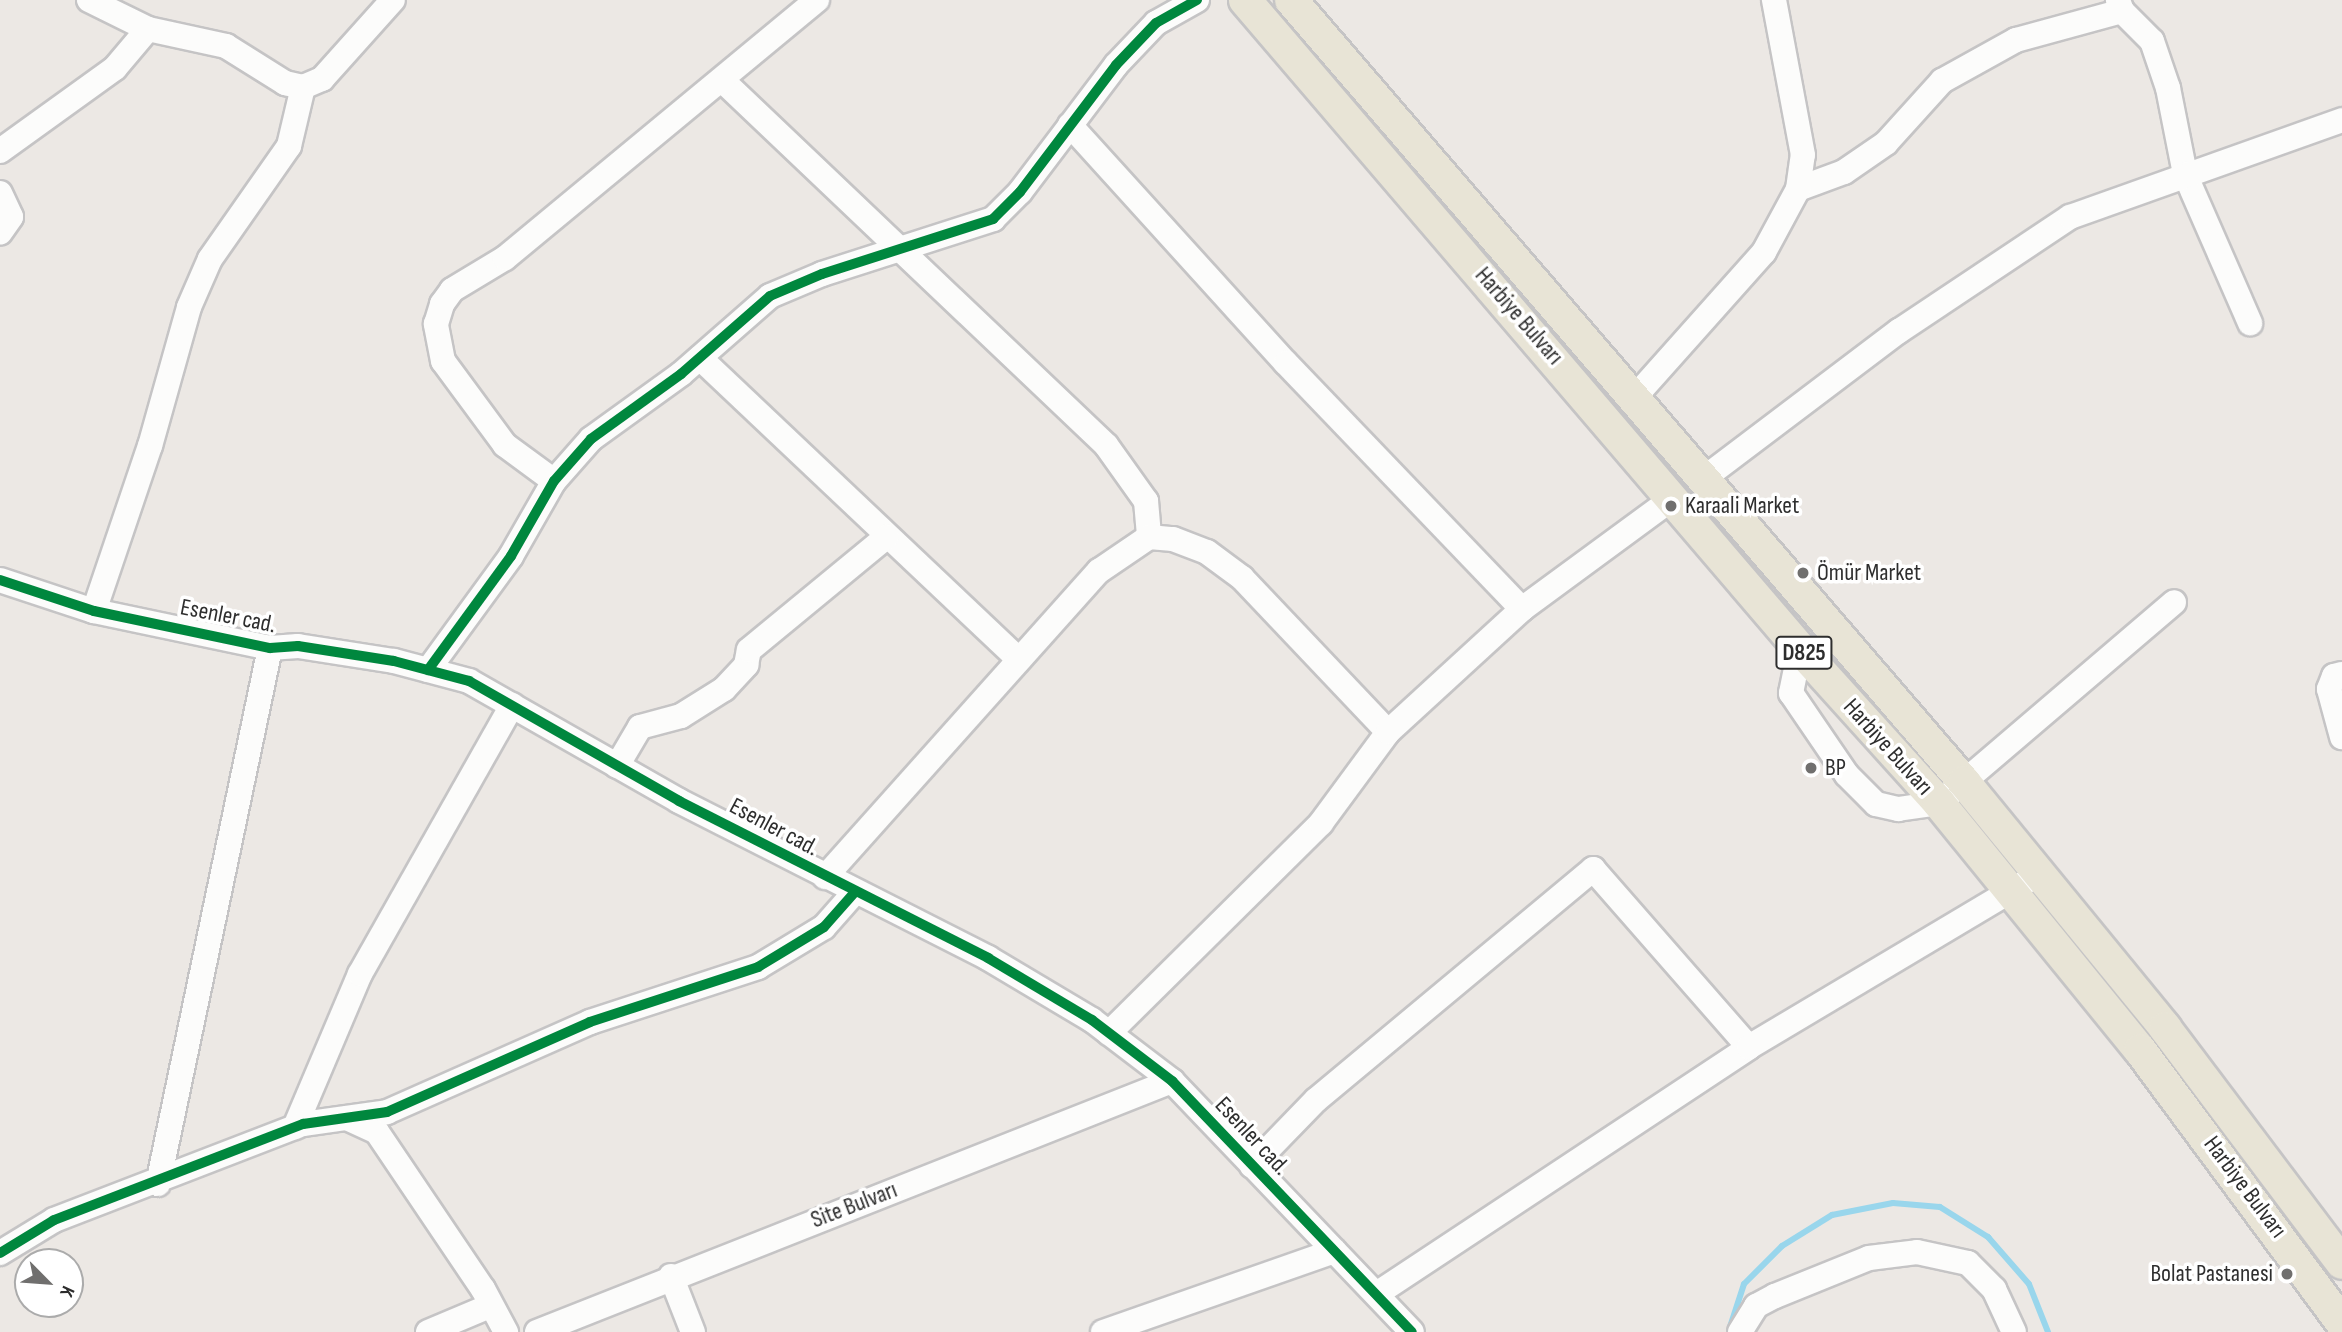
<!DOCTYPE html>
<html>
<head>
<meta charset="utf-8">
<style>
	body { margin:0 }
	#map { position:relative; width:2342px; height:1332px; overflow:hidden; background:#ece8e4; font-family:"Sofia Sans Condensed",sans-serif }
	div>[style] { position:absolute }
	.stream>* { height:6px; margin:-3px; padding:0 3px; transform-origin:3px; border-radius:3px; background:#99d6ec }
	.roads { filter:drop-shadow(2px 0 #c5c4c5) drop-shadow(-2px 0 #c5c4c5) drop-shadow(0 2px #c5c4c5) drop-shadow(0 -2px #c5c4c5) }
	.minor>* { height:24px; margin:-12px; padding:0 12px; transform-origin:12px; border-radius:12px; background:#fcfcfb }
	.major>* { height:32px; margin:-16px; padding:0 16px; transform-origin:16px; border-radius:16px; background:#e8e4d6 }
	.cycleway>* { height:10px; margin:-5px; padding:0 5px; transform-origin:5px; border-radius:5px; background:#00873e }
	.dots>* { width:19px; height:19px; translate:-50% -50%; box-sizing:border-box; border:4px solid #fff; border-radius:50% }
	span { translate:-50% -50%; white-space:nowrap; text-align:center; line-height:1.15; -webkit-text-stroke:7px #fff; paint-order:stroke }
	.shield-label span { padding:2px 5px; background:#fff; border:2px solid; border-radius:5px; -webkit-text-stroke-width:0 }
	.shield-label { font-size:23px; color:#2e2e2e; font-weight:700 }
	.street-label { font-size:24px; color:#2e2e2e }
	.poi-label { font-size:24px; color:#2e2e2e }
	.left { translate:0 -50%; text-align:left }
	.right { translate:-100% -50%; text-align:right }
	.north { position:absolute; left:14px; top:1248px; width:70px; height:70px; box-sizing:border-box; background:#fff; border:2px solid #ababab; border-radius:50%; rotate:115deg; font-size:19px; font-weight:700; line-height:28px; text-align:center; color:#2e2e2e }
	.north::after { content:''; display:block; margin:auto; width:24px; height:32px; background:#706f6e; clip-path:polygon(50% 0,100% 100%,50% 72%,0 100%) }
</style>
</head>
<body>
<div id="map">
	<div class="stream">
		<div style="left:1730px;top:1327px;width:45px;rotate:-72deg"></div>
		<div style="left:1744px;top:1284px;width:54px;rotate:-45deg"></div>
		<div style="left:1782px;top:1246px;width:59px;rotate:-31.8deg"></div>
		<div style="left:1832px;top:1215px;width:62px;rotate:-11.1deg"></div>
		<div style="left:1893px;top:1203px;width:47px;rotate:4.9deg"></div>
		<div style="left:1940px;top:1207px;width:57px;rotate:32deg"></div>
		<div style="left:1988px;top:1237px;width:62px;rotate:48.9deg"></div>
		<div style="left:2029px;top:1284px;width:52px;rotate:68.4deg"></div>
	</div>
	<div class="roads">
		<div class="minor">
			<div style="left:89px;top:0;width:66px;rotate:26.2deg"></div>
			<div style="left:148px;top:29px;width:80px;rotate:12.3deg"></div>
			<div style="left:226px;top:46px;width:70px;rotate:32.1deg"></div>
			<div style="left:285px;top:83px;width:18px;rotate:13deg"></div>
			<div style="left:303px;top:87px;width:21px;rotate:-23deg"></div>
			<div style="left:322px;top:79px;width:106px;rotate:-48.1deg"></div>
			<div style="left:2118px;top:0;width:12px;rotate:70deg"></div>
			<div style="left:2122px;top:11px;width:42px;rotate:45deg"></div>
			<div style="left:2152px;top:41px;width:50px;rotate:71.2deg"></div>
			<div style="left:2168px;top:88px;width:88px;rotate:78.8deg"></div>
			<div style="left:2185px;top:174px;width:163px;rotate:66.4deg"></div>
			<div style="left:722px;top:80px;width:530px;rotate:43.55deg"></div>
			<div style="left:1106px;top:445px;width:69px;rotate:54.5deg"></div>
			<div style="left:1146px;top:501px;width:36px;rotate:85deg"></div>
			<div style="left:1070px;top:125px;width:321px;rotate:47.8deg"></div>
			<div style="left:1286px;top:363px;width:341px;rotate:46.2deg"></div>
			<div style="left:0;top:151px;width:142px;rotate:-35.8deg"></div>
			<div style="left:115px;top:68px;width:51px;rotate:-49.8deg"></div>
			<div style="left:1798px;top:189px;width:49px;rotate:-20.3deg"></div>
			<div style="left:1844px;top:172px;width:51px;rotate:-34.6deg"></div>
			<div style="left:1886px;top:143px;width:84px;rotate:-47.9deg"></div>
			<div style="left:1942px;top:81px;width:85px;rotate:-29deg"></div>
			<div style="left:2016px;top:40px;width:110px;rotate:-15.3deg"></div>
			<div style="left:0;top:193px;width:26px;rotate:65deg"></div>
			<div style="left:11px;top:217px;width:19px;rotate:125deg"></div>
			<div style="left:700px;top:358px;width:439px;rotate:43.4deg"></div>
			<div style="left:1633px;top:399px;width:197px;rotate:-48.3deg"></div>
			<div style="left:1764px;top:252px;width:72px;rotate:-61.6deg"></div>
			<div style="left:1798px;top:189px;width:34px;rotate:-82deg"></div>
			<div style="left:1803px;top:155px;width:158px;rotate:-100.6deg"></div>
			<div style="left:1703px;top:479px;width:246px;rotate:-37.1deg"></div>
			<div style="left:1899px;top:331px;width:206px;rotate:-33.7deg"></div>
			<div style="left:2070px;top:217px;width:289px;rotate:-19.6deg"></div>
			<div style="left:554px;top:481px;width:61px;rotate:-143.7deg"></div>
			<div style="left:505px;top:445px;width:104px;rotate:-126.4deg"></div>
			<div style="left:443px;top:361px;width:38px;rotate:-101deg"></div>
			<div style="left:436px;top:324px;width:21px;rotate:-73deg"></div>
			<div style="left:442px;top:304px;width:17px;rotate:-54deg"></div>
			<div style="left:452px;top:290px;width:62px;rotate:-31.1deg"></div>
			<div style="left:505px;top:258px;width:405px;rotate:-39.6deg"></div>
			<div style="left:0;top:580px;width:99px;rotate:18.3deg"></div>
			<div style="left:94px;top:611px;width:180px;rotate:11.9deg"></div>
			<div style="left:270px;top:648px;width:28px;rotate:-4deg"></div>
			<div style="left:298px;top:646px;width:97px;rotate:8.9deg"></div>
			<div style="left:394px;top:661px;width:78px;rotate:14.9deg"></div>
			<div style="left:469px;top:681px;width:242px;rotate:29.7deg"></div>
			<div style="left:679px;top:801px;width:347px;rotate:26.9deg"></div>
			<div style="left:988px;top:958px;width:121px;rotate:30.8deg"></div>
			<div style="left:1092px;top:1020px;width:101px;rotate:37.3deg"></div>
			<div style="left:1172px;top:1081px;width:347px;rotate:46.3deg"></div>
			<div style="left:94px;top:611px;width:174px;rotate:-71.3deg"></div>
			<div style="left:150px;top:446px;width:144px;rotate:-74.3deg"></div>
			<div style="left:189px;top:307px;width:52px;rotate:-66.4deg"></div>
			<div style="left:210px;top:259px;width:138px;rotate:-55deg"></div>
			<div style="left:289px;top:146px;width:61px;rotate:-76.7deg"></div>
			<div style="left:1800px;top:649px;width:45px;rotate:101.6deg"></div>
			<div style="left:1791px;top:693px;width:99px;rotate:55.7deg"></div>
			<div style="left:1847px;top:775px;width:41px;rotate:45deg"></div>
			<div style="left:1876px;top:804px;width:23px;rotate:13deg"></div>
			<div style="left:1898px;top:809px;width:41px;rotate:-8.3deg"></div>
			<div style="left:1939px;top:803px;width:309px;rotate:-40.5deg"></div>
			<div style="left:428px;top:670px;width:141px;rotate:-53.9deg"></div>
			<div style="left:511px;top:556px;width:86px;rotate:-60.2deg"></div>
			<div style="left:554px;top:481px;width:56px;rotate:-48.6deg"></div>
			<div style="left:591px;top:439px;width:111px;rotate:-35.8deg"></div>
			<div style="left:681px;top:374px;width:118px;rotate:-41.2deg"></div>
			<div style="left:770px;top:296px;width:56px;rotate:-22.9deg"></div>
			<div style="left:822px;top:274px;width:180px;rotate:-17.8deg"></div>
			<div style="left:993px;top:219px;width:38px;rotate:-45deg"></div>
			<div style="left:1020px;top:192px;width:159px;rotate:-52.9deg"></div>
			<div style="left:1116px;top:65px;width:58px;rotate:-46.4deg"></div>
			<div style="left:1156px;top:23px;width:47px;rotate:-29.3deg"></div>
			<div style="left:2342px;top:674px;width:8px;rotate:166deg"></div>
			<div style="left:2334px;top:676px;width:14px;rotate:111deg"></div>
			<div style="left:2329px;top:689px;width:50px;rotate:74.8deg"></div>
			<div style="left:617px;top:766px;width:45px;rotate:-59.5deg"></div>
			<div style="left:640px;top:727px;width:42px;rotate:-15deg"></div>
			<div style="left:681px;top:716px;width:51px;rotate:-32.1deg"></div>
			<div style="left:724px;top:689px;width:33px;rotate:-47deg"></div>
			<div style="left:746px;top:665px;width:15px;rotate:-79deg"></div>
			<div style="left:749px;top:650px;width:178px;rotate:-39.5deg"></div>
			<div style="left:825px;top:877px;width:411px;rotate:-48.2deg"></div>
			<div style="left:1099px;top:571px;width:60px;rotate:-34.2deg"></div>
			<div style="left:1149px;top:537px;width:24px;rotate:5deg"></div>
			<div style="left:1173px;top:539px;width:36px;rotate:21deg"></div>
			<div style="left:1207px;top:552px;width:44px;rotate:36.6deg"></div>
			<div style="left:1242px;top:578px;width:212px;rotate:46.5deg"></div>
			<div style="left:1109px;top:1033px;width:298px;rotate:-44.7deg"></div>
			<div style="left:1321px;top:823px;width:113px;rotate:-53.6deg"></div>
			<div style="left:1388px;top:732px;width:182px;rotate:-42.5deg"></div>
			<div style="left:1522px;top:609px;width:186px;rotate:-36.3deg"></div>
			<div style="left:347px;top:1118px;width:33px;rotate:25deg"></div>
			<div style="left:377px;top:1132px;width:189px;rotate:56deg"></div>
			<div style="left:483px;top:1289px;width:49px;rotate:61.9deg"></div>
			<div style="left:295px;top:1127px;width:166px;rotate:-67deg"></div>
			<div style="left:360px;top:974px;width:309px;rotate:-60.5deg"></div>
			<div style="left:1252px;top:1166px;width:92px;rotate:-45.9deg"></div>
			<div style="left:1316px;top:1100px;width:361px;rotate:-39.8deg"></div>
			<div style="left:1593px;top:869px;width:237px;rotate:48.8deg"></div>
			<div style="left:158px;top:1184px;width:548px;rotate:-78.2deg"></div>
			<div style="left:0;top:1253px;width:63px;rotate:-31.4deg"></div>
			<div style="left:54px;top:1220px;width:267px;rotate:-21.1deg"></div>
			<div style="left:303px;top:1124px;width:85px;rotate:-8.1deg"></div>
			<div style="left:387px;top:1112px;width:222px;rotate:-23.9deg"></div>
			<div style="left:590px;top:1022px;width:177px;rotate:-18.1deg"></div>
			<div style="left:758px;top:967px;width:77px;rotate:-31.2deg"></div>
			<div style="left:824px;top:927px;width:47px;rotate:-48.5deg"></div>
			<div style="left:671px;top:1276px;width:60px;rotate:68.6deg"></div>
			<div style="left:1378px;top:1293px;width:445px;rotate:-33.5deg"></div>
			<div style="left:1749px;top:1047px;width:322px;rotate:-30.8deg"></div>
			<div style="left:428px;top:1332px;width:67px;rotate:-22.8deg"></div>
			<div style="left:537px;top:1332px;width:683px;rotate:-21.57deg"></div>
			<div style="left:1103px;top:1332px;width:245px;rotate:-19.3deg"></div>
			<div style="left:1740px;top:1332px;width:31px;rotate:-58deg"></div>
			<div style="left:1756px;top:1306px;width:21px;rotate:-28deg"></div>
			<div style="left:1775px;top:1296px;width:101px;rotate:-22deg"></div>
			<div style="left:1869px;top:1258px;width:48px;rotate:-7.1deg"></div>
			<div style="left:1917px;top:1252px;width:52px;rotate:12.2deg"></div>
			<div style="left:1968px;top:1263px;width:37px;rotate:45deg"></div>
			<div style="left:1994px;top:1289px;width:47px;rotate:65.1deg"></div>
		</div>
		<div class="major">
			<div style="left:1245px;top:0;width:854px;rotate:49.46deg"></div>
			<div style="left:1800px;top:649px;width:207px;rotate:47.9deg"></div>
			<div style="left:1939px;top:803px;width:318px;rotate:50.9deg"></div>
			<div style="left:2140px;top:1050px;width:340px;rotate:53.5deg"></div>
			<div style="left:1291px;top:0;width:1032px;rotate:49.28deg"></div>
			<div style="left:1964px;top:782px;width:318px;rotate:50.7deg"></div>
			<div style="left:2165px;top:1028px;width:294px;rotate:53deg"></div>
		</div>
	</div>
	<div class="cycleway">
		<div style="left:0;top:580px;width:99px;rotate:18.3deg"></div>
		<div style="left:94px;top:611px;width:180px;rotate:11.9deg"></div>
		<div style="left:270px;top:648px;width:28px;rotate:-4deg"></div>
		<div style="left:298px;top:646px;width:97px;rotate:8.9deg"></div>
		<div style="left:394px;top:661px;width:78px;rotate:14.9deg"></div>
		<div style="left:469px;top:681px;width:242px;rotate:29.7deg"></div>
		<div style="left:679px;top:801px;width:347px;rotate:26.9deg"></div>
		<div style="left:988px;top:958px;width:121px;rotate:30.8deg"></div>
		<div style="left:1092px;top:1020px;width:101px;rotate:37.3deg"></div>
		<div style="left:1172px;top:1081px;width:347px;rotate:46.3deg"></div>
		<div style="left:428px;top:670px;width:141px;rotate:-53.9deg"></div>
		<div style="left:511px;top:556px;width:86px;rotate:-60.2deg"></div>
		<div style="left:554px;top:481px;width:56px;rotate:-48.6deg"></div>
		<div style="left:591px;top:439px;width:111px;rotate:-35.8deg"></div>
		<div style="left:681px;top:374px;width:118px;rotate:-41.2deg"></div>
		<div style="left:770px;top:296px;width:56px;rotate:-22.9deg"></div>
		<div style="left:822px;top:274px;width:180px;rotate:-17.8deg"></div>
		<div style="left:993px;top:219px;width:38px;rotate:-45deg"></div>
		<div style="left:1020px;top:192px;width:159px;rotate:-52.9deg"></div>
		<div style="left:1116px;top:65px;width:58px;rotate:-46.4deg"></div>
		<div style="left:1156px;top:23px;width:47px;rotate:-29.3deg"></div>
		<div style="left:0;top:1253px;width:63px;rotate:-31.4deg"></div>
		<div style="left:54px;top:1220px;width:267px;rotate:-21.1deg"></div>
		<div style="left:303px;top:1124px;width:85px;rotate:-8.1deg"></div>
		<div style="left:387px;top:1112px;width:222px;rotate:-23.9deg"></div>
		<div style="left:590px;top:1022px;width:177px;rotate:-18.1deg"></div>
		<div style="left:758px;top:967px;width:77px;rotate:-31.2deg"></div>
		<div style="left:824px;top:927px;width:47px;rotate:-48.5deg"></div>
	</div>
	<div class="dots">
		<div style="left:1671px;top:506px;background:#706f6e"></div>
		<div style="left:1803px;top:573px;background:#706f6e"></div>
		<div style="left:1811px;top:768px;background:#706f6e"></div>
		<div style="left:2287px;top:1274px;background:#706f6e"></div>
	</div>
	<div class="shield-label">
		<span style="left:1804px;top:653px">D825</span>
	</div>
	<div class="street-label">
		<span style="left:1519px;top:316px;rotate:49deg">Harbiye Bulvarı</span>
		<span style="left:228px;top:616px;rotate:11deg">Esenler cad.</span>
		<span style="left:1888px;top:747px;rotate:48deg">Harbiye Bulvarı</span>
		<span style="left:774px;top:827px;rotate:28deg">Esenler cad.</span>
		<span style="left:1252px;top:1136px;rotate:47deg">Esenler cad.</span>
		<span style="left:2245px;top:1187px;rotate:53deg">Harbiye Bulvarı</span>
		<span style="left:854px;top:1205px;rotate:-21deg">Site Bulvarı</span>
	</div>
	<div class="poi-label">
		<span class="left" style="left:1685px;top:506px">Karaali Market</span>
		<span class="left" style="left:1817px;top:573px">Ömür Market</span>
		<span class="left" style="left:1825px;top:768px">BP</span>
		<span class="right" style="left:2273px;top:1274px">Bolat Pastanesi</span>
	</div>
	<div class="north">K</div>
</div>
</body>
</html>
